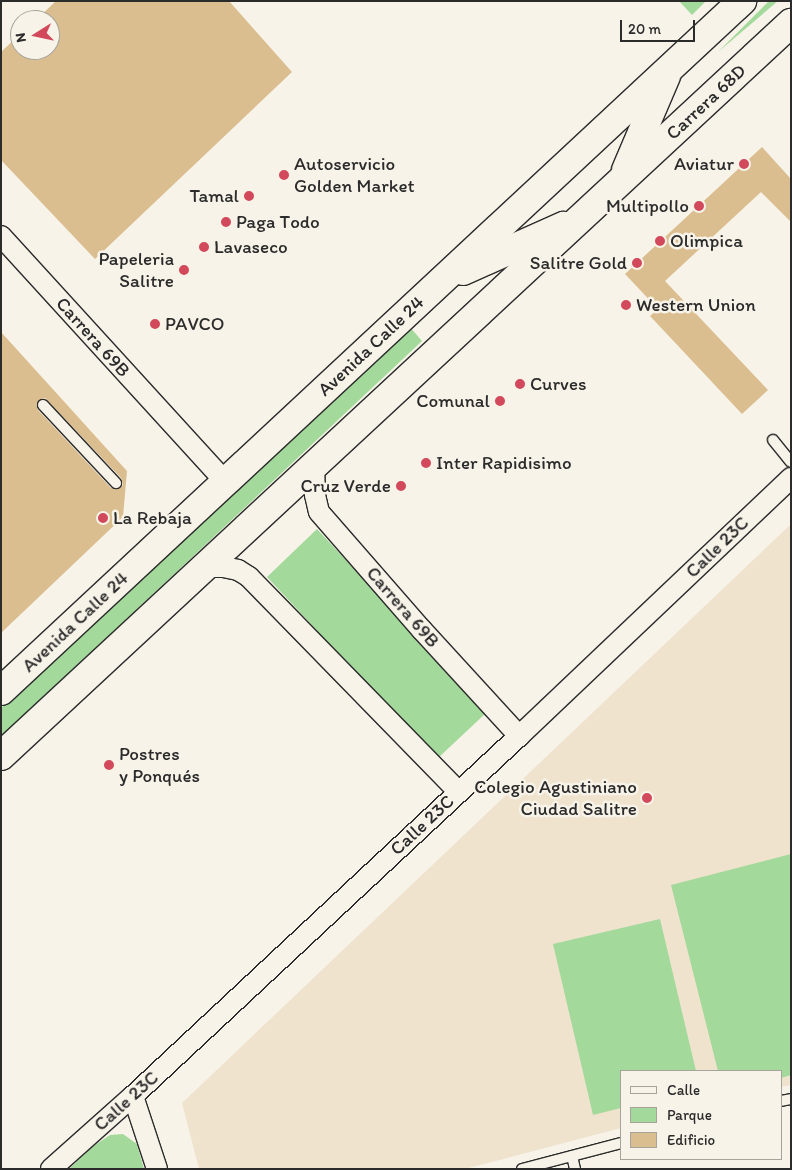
<!DOCTYPE html>
<html>
<head>
<meta charset="utf-8">
<style>
	body { margin:0 }
	#map { position:relative; width:792px; height:1170px; overflow:hidden; background:#f7f3e8; font-family:Itim,sans-serif }
	div>[style] { position:absolute }
	.built>* { inset:0; background:#efe3ce }
	.green>* { inset:0; background:#a4d99c }
	.building>* { inset:0; background:#dbbe90 }
	.roads { filter:drop-shadow(1px 0 #2b2b2b) drop-shadow(-1px 0 #2b2b2b) drop-shadow(0 1px #2b2b2b) drop-shadow(0 -1px #2b2b2b) }
	.service>* { height:10px; margin:-5px; padding:0 5px; transform-origin:5px; border-radius:5px; background:#f7f3e8 }
	.minor>* { height:20px; margin:-10px; padding:0 10px; transform-origin:10px; border-radius:10px; background:#f7f3e8 }
	.secondary>* { height:28px; margin:-14px; padding:0 14px; transform-origin:14px; border-radius:14px; background:#f7f3e8 }
	.dots>* { width:14px; height:14px; translate:-50% -50%; box-sizing:border-box; border:2px solid #f7f3e8; border-radius:50% }
	span { translate:-50% -50%; white-space:nowrap; text-align:center; line-height:1.15; -webkit-text-stroke:5px #f7f3e8; paint-order:stroke }
	.street-label { font-size:19px; color:#2b2b2b }
	.poi-label { font-size:19px; color:#2b2b2b }
	.left { translate:0 -50%; text-align:left }
	.right { translate:-100% -50%; text-align:right }
	.frame { position:absolute; inset:0; border:2px solid #2b2b2b; pointer-events:none }
	.legend { position:absolute; left:620px; top:1070px; width:162px; height:90px; box-sizing:border-box; background:#f7f3e8; border:1px solid #a5a39c; margin:0; padding:6px 9px; list-style:none; font-size:15px; color:#2b2b2b }
	.legend li { display:flex; align-items:center; gap:10px; height:25px }
	.legend b { width:25px; border:1px solid #a5a39c }
	.north { position:absolute; left:10px; top:10px; width:50px; height:50px; box-sizing:border-box; background:#f7f3e8; border:1px solid #a5a39c; border-radius:50%; rotate:260deg; font-size:14px; font-weight:700; line-height:20px; text-align:center; color:#2b2b2b }
	.north::after { content:''; display:block; margin:auto; width:18px; height:22px; background:#d1495b; clip-path:polygon(50% 0,100% 100%,50% 72%,0 100%) }
	.scale { position:absolute; left:620px; top:20px; width:75px; height:22px; box-sizing:border-box; border:2px solid #2b2b2b; border-top:0; padding-left:6px; font-size:15px; line-height:18px; white-space:nowrap; color:#2b2b2b; -webkit-text-stroke:4px #f7f3e8; paint-order:stroke }
</style>
</head>
<body>
<div id="map">
	<div class="built">
		<div style="clip-path:polygon(791px 524px,791px 1085px,781px 1087px,781px 1071px,621px 1071px,621px 1128px,465px 1169px,199px 1169px,182px 1103px)"></div>
	</div>
	<div class="green">
		<div style="clip-path:polygon(679px 1px,706px 1px,692px 15px)"></div>
		<div style="clip-path:polygon(769px 1px,778px 1px,718px 52px)"></div>
		<div style="clip-path:polygon(409px 326px,422px 341px,1px 737px,1px 708px)"></div>
		<div style="clip-path:polygon(317px 529px,487px 712px,437px 759px,267px 577px)"></div>
		<div style="clip-path:polygon(791px 854px,791px 1075px,781px 1078px,781px 1071px,718px 1071px,671px 885px)"></div>
		<div style="clip-path:polygon(660px 919px,696px 1071px,621px 1071px,621px 1108px,593px 1115px,553px 944px)"></div>
		<div style="clip-path:polygon(123px 1134px,137px 1144px,144px 1169px,69px 1169px,92px 1147px,110px 1135px)"></div>
	</div>
	<div class="building">
		<div style="clip-path:polygon(56px 1px,229px 1px,292px 72px,95px 259px,1px 160px,1px 52px,20px 34px,20px 50px,50px 50px,50px 20px,36px 20px)"></div>
		<div style="clip-path:polygon(762px 147px,791px 179px,791px 222px,761px 192px,665px 281px,768px 390px,742px 414px,650px 316px,658px 309px,625px 274px)"></div>
		<div style="clip-path:polygon(evenodd,1px 332px,127px 471px,123px 517px,1px 633px,1px 332px,45px 398px,121px 478px,123px 485px,120px 488px,111px 488px,38px 410px,37px 403px,45px 398px)"></div>
	</div>
	<div class="roads">
		<div class="service">
			<div style="left:43px;top:405px;width:107px;rotate:46.9deg"></div>
			<div style="left:773px;top:440px;width:28px;rotate:51deg"></div>
			<div style="left:781px;top:1101px;width:10px;rotate:-11deg"></div>
			<div style="left:572px;top:1156px;width:13px;rotate:77deg"></div>
			<div style="left:522px;top:1169px;width:102px;rotate:-14.7deg"></div>
		</div>
		<div class="minor">
			<div style="left:1px;top:236px;width:333px;rotate:47.6deg"></div>
			<div style="left:314px;top:466px;width:29px;rotate:88deg"></div>
			<div style="left:315px;top:495px;width:17px;rotate:77deg"></div>
			<div style="left:319px;top:512px;width:157px;rotate:48.9deg"></div>
			<div style="left:422px;top:630px;width:144px;rotate:47.5deg"></div>
			<div style="left:205px;top:567px;width:18px"></div>
			<div style="left:223px;top:567px;width:15px;rotate:11deg"></div>
			<div style="left:238px;top:570px;width:13px;rotate:32deg"></div>
			<div style="left:249px;top:577px;width:299px;rotate:45.7deg"></div>
			<div style="left:133px;top:1096px;width:77px;rotate:71.8deg"></div>
			<div style="left:51px;top:1169px;width:110px;rotate:-41.7deg"></div>
			<div style="left:133px;top:1096px;width:528px;rotate:-43deg"></div>
			<div style="left:519px;top:736px;width:375px;rotate:-43.5deg"></div>
		</div>
		<div class="secondary">
			<div style="left:626px;top:170px;width:102px;rotate:-66.9deg"></div>
			<div style="left:463px;top:271px;width:110px;rotate:-24.2deg"></div>
			<div style="left:1px;top:691px;width:1013px;rotate:-42.96deg"></div>
			<div style="left:1px;top:756px;width:1078px;rotate:-42.86deg"></div>
		</div>
	</div>
	<div class="dots">
		<div style="left:744px;top:164px;background:#d1495b"></div>
		<div style="left:284px;top:175px;background:#d1495b"></div>
		<div style="left:249px;top:196px;background:#d1495b"></div>
		<div style="left:699px;top:206px;background:#d1495b"></div>
		<div style="left:226px;top:222px;background:#d1495b"></div>
		<div style="left:660px;top:241px;background:#d1495b"></div>
		<div style="left:204px;top:247px;background:#d1495b"></div>
		<div style="left:637px;top:263px;background:#d1495b"></div>
		<div style="left:184px;top:270px;background:#d1495b"></div>
		<div style="left:626px;top:305px;background:#d1495b"></div>
		<div style="left:155px;top:324px;background:#d1495b"></div>
		<div style="left:520px;top:384px;background:#d1495b"></div>
		<div style="left:500px;top:401px;background:#d1495b"></div>
		<div style="left:426px;top:463px;background:#d1495b"></div>
		<div style="left:401px;top:486px;background:#d1495b"></div>
		<div style="left:103px;top:518px;background:#d1495b"></div>
		<div style="left:109px;top:765px;background:#d1495b"></div>
		<div style="left:647px;top:798px;background:#d1495b"></div>
	</div>
	<div class="street-label">
		<span style="left:706px;top:102px;rotate:-43deg">Carrera 68D</span>
		<span style="left:93px;top:337px;rotate:48deg">Carrera 69B</span>
		<span style="left:371px;top:346px;rotate:-43deg">Avenida Calle 24</span>
		<span style="left:717px;top:547px;rotate:-44deg">Calle 23C</span>
		<span style="left:403px;top:607px;rotate:49deg">Carrera 69B</span>
		<span style="left:75px;top:622px;rotate:-43deg">Avenida Calle 24</span>
		<span style="left:422px;top:825px;rotate:-43deg">Calle 23C</span>
		<span style="left:126px;top:1101px;rotate:-42deg">Calle 23C</span>
	</div>
	<div class="poi-label">
		<span class="left" style="left:294px;top:175px">Autoservicio<br>Golden Market</span>
		<span class="right" style="left:734px;top:164px">Aviatur</span>
		<span class="right" style="left:239px;top:196px">Tamal</span>
		<span class="right" style="left:689px;top:206px">Multipollo</span>
		<span class="left" style="left:236px;top:222px">Paga Todo</span>
		<span class="left" style="left:670px;top:241px">Olimpica</span>
		<span class="left" style="left:214px;top:247px">Lavaseco</span>
		<span class="right" style="left:174px;top:270px">Papeleria<br>Salitre</span>
		<span class="right" style="left:627px;top:263px">Salitre Gold</span>
		<span class="left" style="left:636px;top:305px">Western Union</span>
		<span class="left" style="left:165px;top:324px">PAVCO</span>
		<span class="left" style="left:530px;top:384px">Curves</span>
		<span class="right" style="left:490px;top:401px">Comunal</span>
		<span class="left" style="left:436px;top:463px">Inter Rapidisimo</span>
		<span class="right" style="left:391px;top:486px">Cruz Verde</span>
		<span class="left" style="left:113px;top:518px">La Rebaja</span>
		<span class="left" style="left:119px;top:765px">Postres<br>y Ponqués</span>
		<span class="right" style="left:637px;top:798px">Colegio Agustiniano<br>Ciudad Salitre</span>
	</div>
	<div class="frame"></div>
	<ul class="legend">
	<li><b style="height:6px;background:#f7f3e8"></b>Calle</li>
	<li><b style="height:14px;background:#a4d99c"></b>Parque</li>
	<li><b style="height:14px;background:#dbbe90"></b>Edificio</li>
	</ul>
	<div class="north">N</div>
	<div class="scale">20 m</div>
</div>
</body>
</html>
